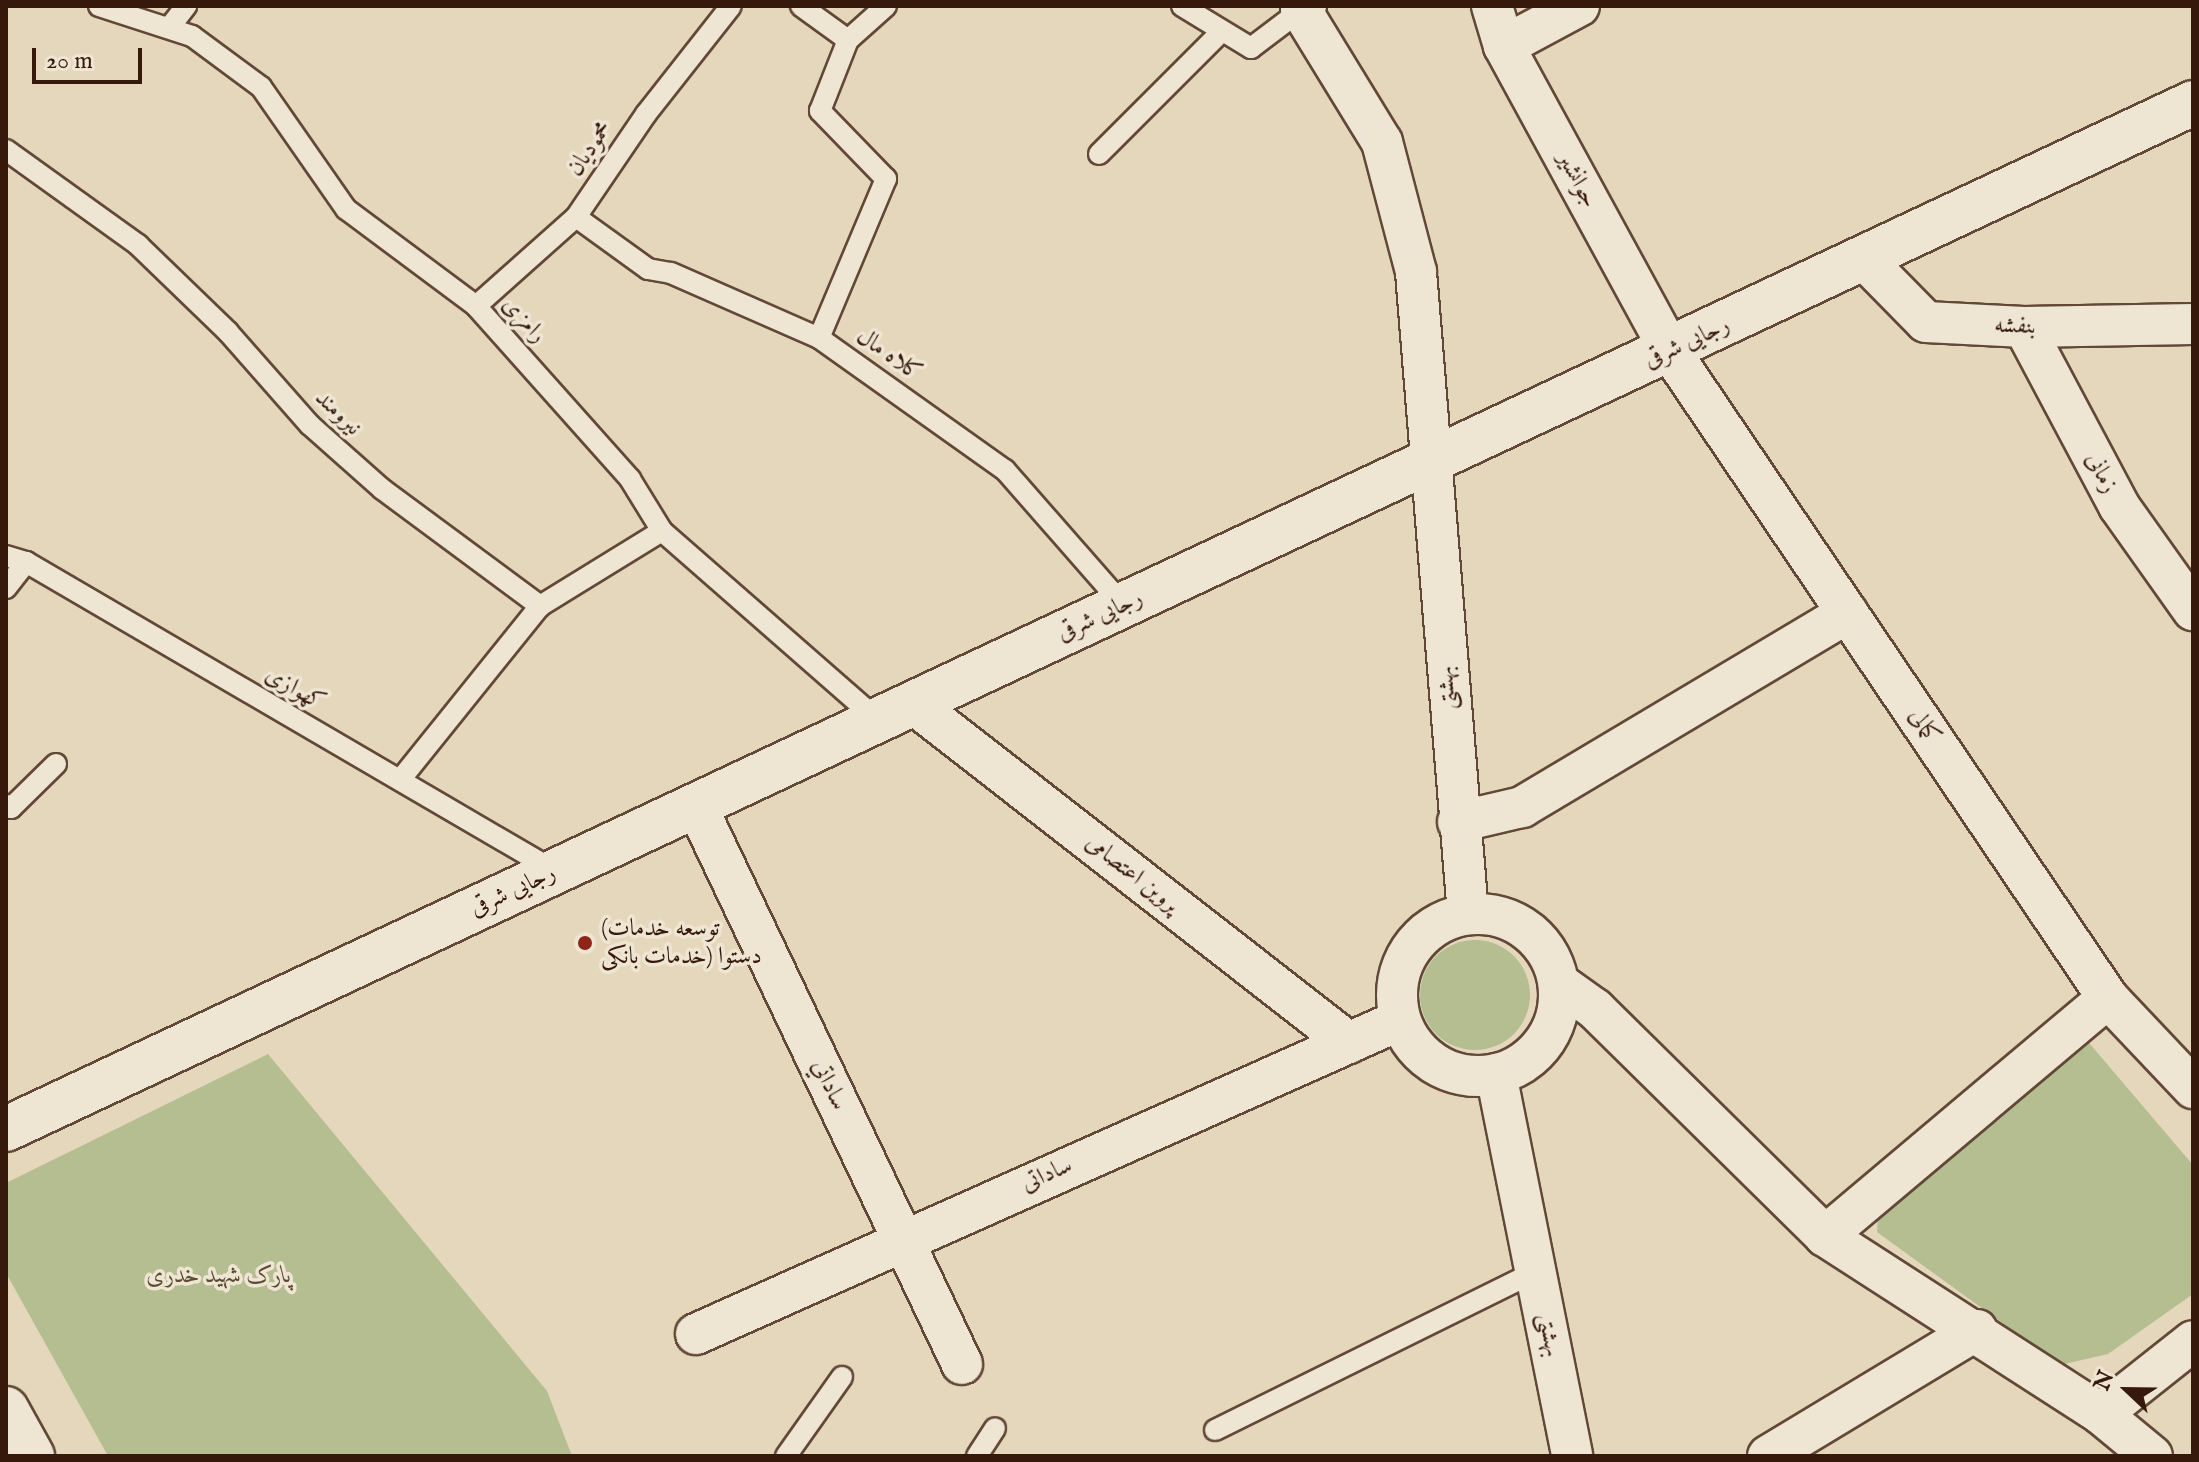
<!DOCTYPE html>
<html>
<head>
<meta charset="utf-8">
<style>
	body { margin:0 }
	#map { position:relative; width:2199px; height:1462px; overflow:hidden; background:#e5d7bc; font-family:"IM FELL English",Amiri,serif }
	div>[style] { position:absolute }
	.green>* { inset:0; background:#b4be91 }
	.round { border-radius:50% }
	.roads { filter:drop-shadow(2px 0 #624837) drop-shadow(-2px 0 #624837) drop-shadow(0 2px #624837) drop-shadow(0 -2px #624837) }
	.service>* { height:20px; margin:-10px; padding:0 10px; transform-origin:10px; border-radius:10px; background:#eee5d3 }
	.minor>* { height:40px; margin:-20px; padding:0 20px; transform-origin:20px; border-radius:20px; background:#eee5d3 }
	.minor>.ring { margin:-20px; padding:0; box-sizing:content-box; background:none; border:40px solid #eee5d3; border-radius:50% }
	.tertiary>* { height:44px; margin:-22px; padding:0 22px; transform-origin:22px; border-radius:22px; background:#eee5d3 }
	.secondary>* { height:44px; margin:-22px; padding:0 22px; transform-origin:22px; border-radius:22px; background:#eee5d3 }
	.dots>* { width:22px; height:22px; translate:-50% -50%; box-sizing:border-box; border:4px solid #eee5d3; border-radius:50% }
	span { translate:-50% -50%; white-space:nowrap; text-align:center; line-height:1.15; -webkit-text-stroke:7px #eee5d3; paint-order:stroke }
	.street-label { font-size:24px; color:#36190b }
	.poi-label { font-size:24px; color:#36190b }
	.left { translate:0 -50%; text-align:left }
	.park-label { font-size:24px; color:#5c4b33; font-style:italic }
	.frame { position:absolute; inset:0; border:8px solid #36190b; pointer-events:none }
	.north { position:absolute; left:2087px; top:1350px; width:80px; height:80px; -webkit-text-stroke:6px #eee5d3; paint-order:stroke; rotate:292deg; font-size:22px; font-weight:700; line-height:32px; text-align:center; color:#36190b }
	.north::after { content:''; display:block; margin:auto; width:28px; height:36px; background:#36190b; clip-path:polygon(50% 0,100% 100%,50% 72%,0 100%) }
	.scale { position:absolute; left:32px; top:48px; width:110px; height:36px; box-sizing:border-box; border:4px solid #36190b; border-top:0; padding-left:10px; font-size:24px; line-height:28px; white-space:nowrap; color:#36190b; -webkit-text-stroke:6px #eee5d3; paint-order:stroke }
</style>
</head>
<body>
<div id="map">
	<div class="green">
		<div class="round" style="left:1420px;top:940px;width:110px;height:110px"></div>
		<div style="clip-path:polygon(2084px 1037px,2193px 1165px,2193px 1294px,2108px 1354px,2060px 1365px,1877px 1232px,1879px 1204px)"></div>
		<div style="clip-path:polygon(268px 1054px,547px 1391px,572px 1456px,108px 1456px,6px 1273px,6px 1183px)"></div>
	</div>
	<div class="roads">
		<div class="service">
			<div style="left:99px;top:6px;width:98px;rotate:17.9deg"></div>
			<div style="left:192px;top:36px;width:86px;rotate:36.5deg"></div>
			<div style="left:261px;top:87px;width:149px;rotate:55.1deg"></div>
			<div style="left:346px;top:209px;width:162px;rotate:36.7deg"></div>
			<div style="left:476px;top:306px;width:232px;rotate:48.3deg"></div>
			<div style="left:630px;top:479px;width:61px;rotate:58.4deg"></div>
			<div style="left:662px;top:531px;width:287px;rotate:41.2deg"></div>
			<div style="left:801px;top:6px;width:58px;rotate:35.9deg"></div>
			<div style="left:1182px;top:6px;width:81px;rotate:31.3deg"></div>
			<div style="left:1251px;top:48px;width:63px;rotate:-37.2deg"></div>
			<div style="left:1301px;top:10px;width:5px;rotate:-127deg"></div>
			<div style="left:169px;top:28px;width:28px;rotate:-52deg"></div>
			<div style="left:6px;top:150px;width:163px;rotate:35.7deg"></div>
			<div style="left:138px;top:245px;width:125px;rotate:44deg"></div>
			<div style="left:228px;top:332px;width:124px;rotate:48.6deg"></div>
			<div style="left:310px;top:425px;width:96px;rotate:41.6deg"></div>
			<div style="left:382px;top:489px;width:197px;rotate:36.5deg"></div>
			<div style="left:1099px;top:154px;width:174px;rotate:-45deg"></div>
			<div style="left:576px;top:217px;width:89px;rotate:35.8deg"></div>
			<div style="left:648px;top:269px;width:23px;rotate:10deg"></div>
			<div style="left:671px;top:273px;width:162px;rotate:23.7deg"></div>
			<div style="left:819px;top:338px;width:228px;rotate:35.4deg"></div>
			<div style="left:1005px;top:470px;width:179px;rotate:48.8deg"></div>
			<div style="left:476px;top:306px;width:134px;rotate:-41.7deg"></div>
			<div style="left:576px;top:217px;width:125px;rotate:-55.8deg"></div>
			<div style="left:646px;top:114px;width:137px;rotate:-51.8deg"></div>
			<div style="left:819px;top:338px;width:173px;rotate:-67.2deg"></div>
			<div style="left:886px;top:179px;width:95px;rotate:-134.1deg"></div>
			<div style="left:820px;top:111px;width:76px;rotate:-68.5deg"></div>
			<div style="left:848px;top:40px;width:51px;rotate:-41.8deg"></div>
			<div style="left:6px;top:556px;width:21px;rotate:17deg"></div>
			<div style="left:26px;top:562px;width:613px;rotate:30.29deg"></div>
			<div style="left:6px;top:588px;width:33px;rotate:-52deg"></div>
			<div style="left:400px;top:780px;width:223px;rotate:-51.2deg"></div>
			<div style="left:540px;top:606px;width:143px;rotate:-31.6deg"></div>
			<div style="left:6px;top:805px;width:6px;rotate:31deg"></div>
			<div style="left:11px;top:808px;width:63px;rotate:-44.4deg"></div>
			<div style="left:1215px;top:1430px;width:359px;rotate:-26.3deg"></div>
			<div style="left:786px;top:1456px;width:97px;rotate:-54.7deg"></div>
			<div style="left:977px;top:1456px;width:33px;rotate:-57deg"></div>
		</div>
		<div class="minor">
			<div style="left:1306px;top:6px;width:6px;rotate:141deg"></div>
			<div style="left:1301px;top:10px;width:155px;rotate:58.5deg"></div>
			<div style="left:1382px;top:142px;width:134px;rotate:75.3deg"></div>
			<div style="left:1416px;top:272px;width:644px;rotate:85.37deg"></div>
			<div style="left:1492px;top:6px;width:42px;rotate:73.3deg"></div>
			<div style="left:1504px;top:46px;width:347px;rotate:61.4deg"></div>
			<div style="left:1670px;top:351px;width:781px;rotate:55.9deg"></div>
			<div style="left:2108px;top:998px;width:124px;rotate:46.6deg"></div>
			<div style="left:1504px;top:46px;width:85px;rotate:-28.1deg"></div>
			<div style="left:1864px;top:259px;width:88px;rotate:45.5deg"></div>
			<div style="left:1926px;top:322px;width:98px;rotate:2.9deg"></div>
			<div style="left:2024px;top:327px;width:169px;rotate:-1deg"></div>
			<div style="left:2024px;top:327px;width:203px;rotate:62deg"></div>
			<div style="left:2119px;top:506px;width:128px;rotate:54.6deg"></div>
			<div style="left:915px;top:705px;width:550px;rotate:37.91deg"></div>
			<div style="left:696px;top:805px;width:619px;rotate:64.55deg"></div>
			<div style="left:1458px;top:822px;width:66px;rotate:-13.2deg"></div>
			<div style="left:1522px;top:807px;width:379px;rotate:-30.8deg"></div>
			<div class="ring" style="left:1397px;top:914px;width:122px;height:122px"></div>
			<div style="left:1560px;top:984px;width:43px;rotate:35.5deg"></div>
			<div style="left:1595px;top:1009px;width:323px;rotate:44.6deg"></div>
			<div style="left:1825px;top:1236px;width:328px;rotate:32.8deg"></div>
			<div style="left:2101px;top:1414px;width:117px;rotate:-38.4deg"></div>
			<div style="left:1496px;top:1074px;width:389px;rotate:78.7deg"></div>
			<div style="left:1825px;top:1236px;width:370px;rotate:-40.1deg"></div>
			<div style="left:696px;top:1334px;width:771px;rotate:-24.04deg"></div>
			<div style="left:2101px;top:1414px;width:66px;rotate:39.5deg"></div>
			<div style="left:1768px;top:1456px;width:244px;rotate:-31.1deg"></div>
		</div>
		<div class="tertiary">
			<div style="left:6px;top:1129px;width:2416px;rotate:-25.13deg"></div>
		</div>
		<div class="secondary">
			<div style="left:6px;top:1409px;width:54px;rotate:61deg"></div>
		</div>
	</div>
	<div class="dots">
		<div style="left:585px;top:943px;background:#8f2418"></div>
	</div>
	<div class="street-label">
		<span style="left:590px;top:149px;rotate:-56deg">محمودیان</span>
		<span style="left:1577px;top:180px;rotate:62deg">جوانشیر</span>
		<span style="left:524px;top:320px;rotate:48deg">رامزی</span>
		<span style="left:2015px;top:326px;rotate:2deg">بنفشه</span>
		<span style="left:1687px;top:343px;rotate:-25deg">رجایی شرقی</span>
		<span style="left:889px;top:355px;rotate:35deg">کلاه مال</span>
		<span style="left:338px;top:413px;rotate:44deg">نیرومند</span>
		<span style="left:2101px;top:473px;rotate:62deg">زمانی</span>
		<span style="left:1100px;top:616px;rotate:-25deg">رجایی شرقی</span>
		<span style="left:1447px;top:688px;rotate:-94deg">بهشتی</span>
		<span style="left:295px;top:689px;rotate:30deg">کهوازی</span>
		<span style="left:1924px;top:726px;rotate:56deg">کمالی</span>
		<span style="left:1132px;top:874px;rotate:38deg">پروین اعتصامی</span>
		<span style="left:513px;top:891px;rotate:-25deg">رجایی شرقی</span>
		<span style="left:829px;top:1085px;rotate:64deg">ساداتي</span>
		<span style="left:1047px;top:1175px;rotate:-24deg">ساداتی</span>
		<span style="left:1549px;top:1335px;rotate:79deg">بهشتی</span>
	</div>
	<div class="poi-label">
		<span class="left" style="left:601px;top:943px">(توسعه خدمات<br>دستوا (خدمات بانکی</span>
	</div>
	<div class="park-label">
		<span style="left:219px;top:1276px">پارک شهید خدری</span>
	</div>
	<div class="frame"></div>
	<div class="north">N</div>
	<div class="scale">20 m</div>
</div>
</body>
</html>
